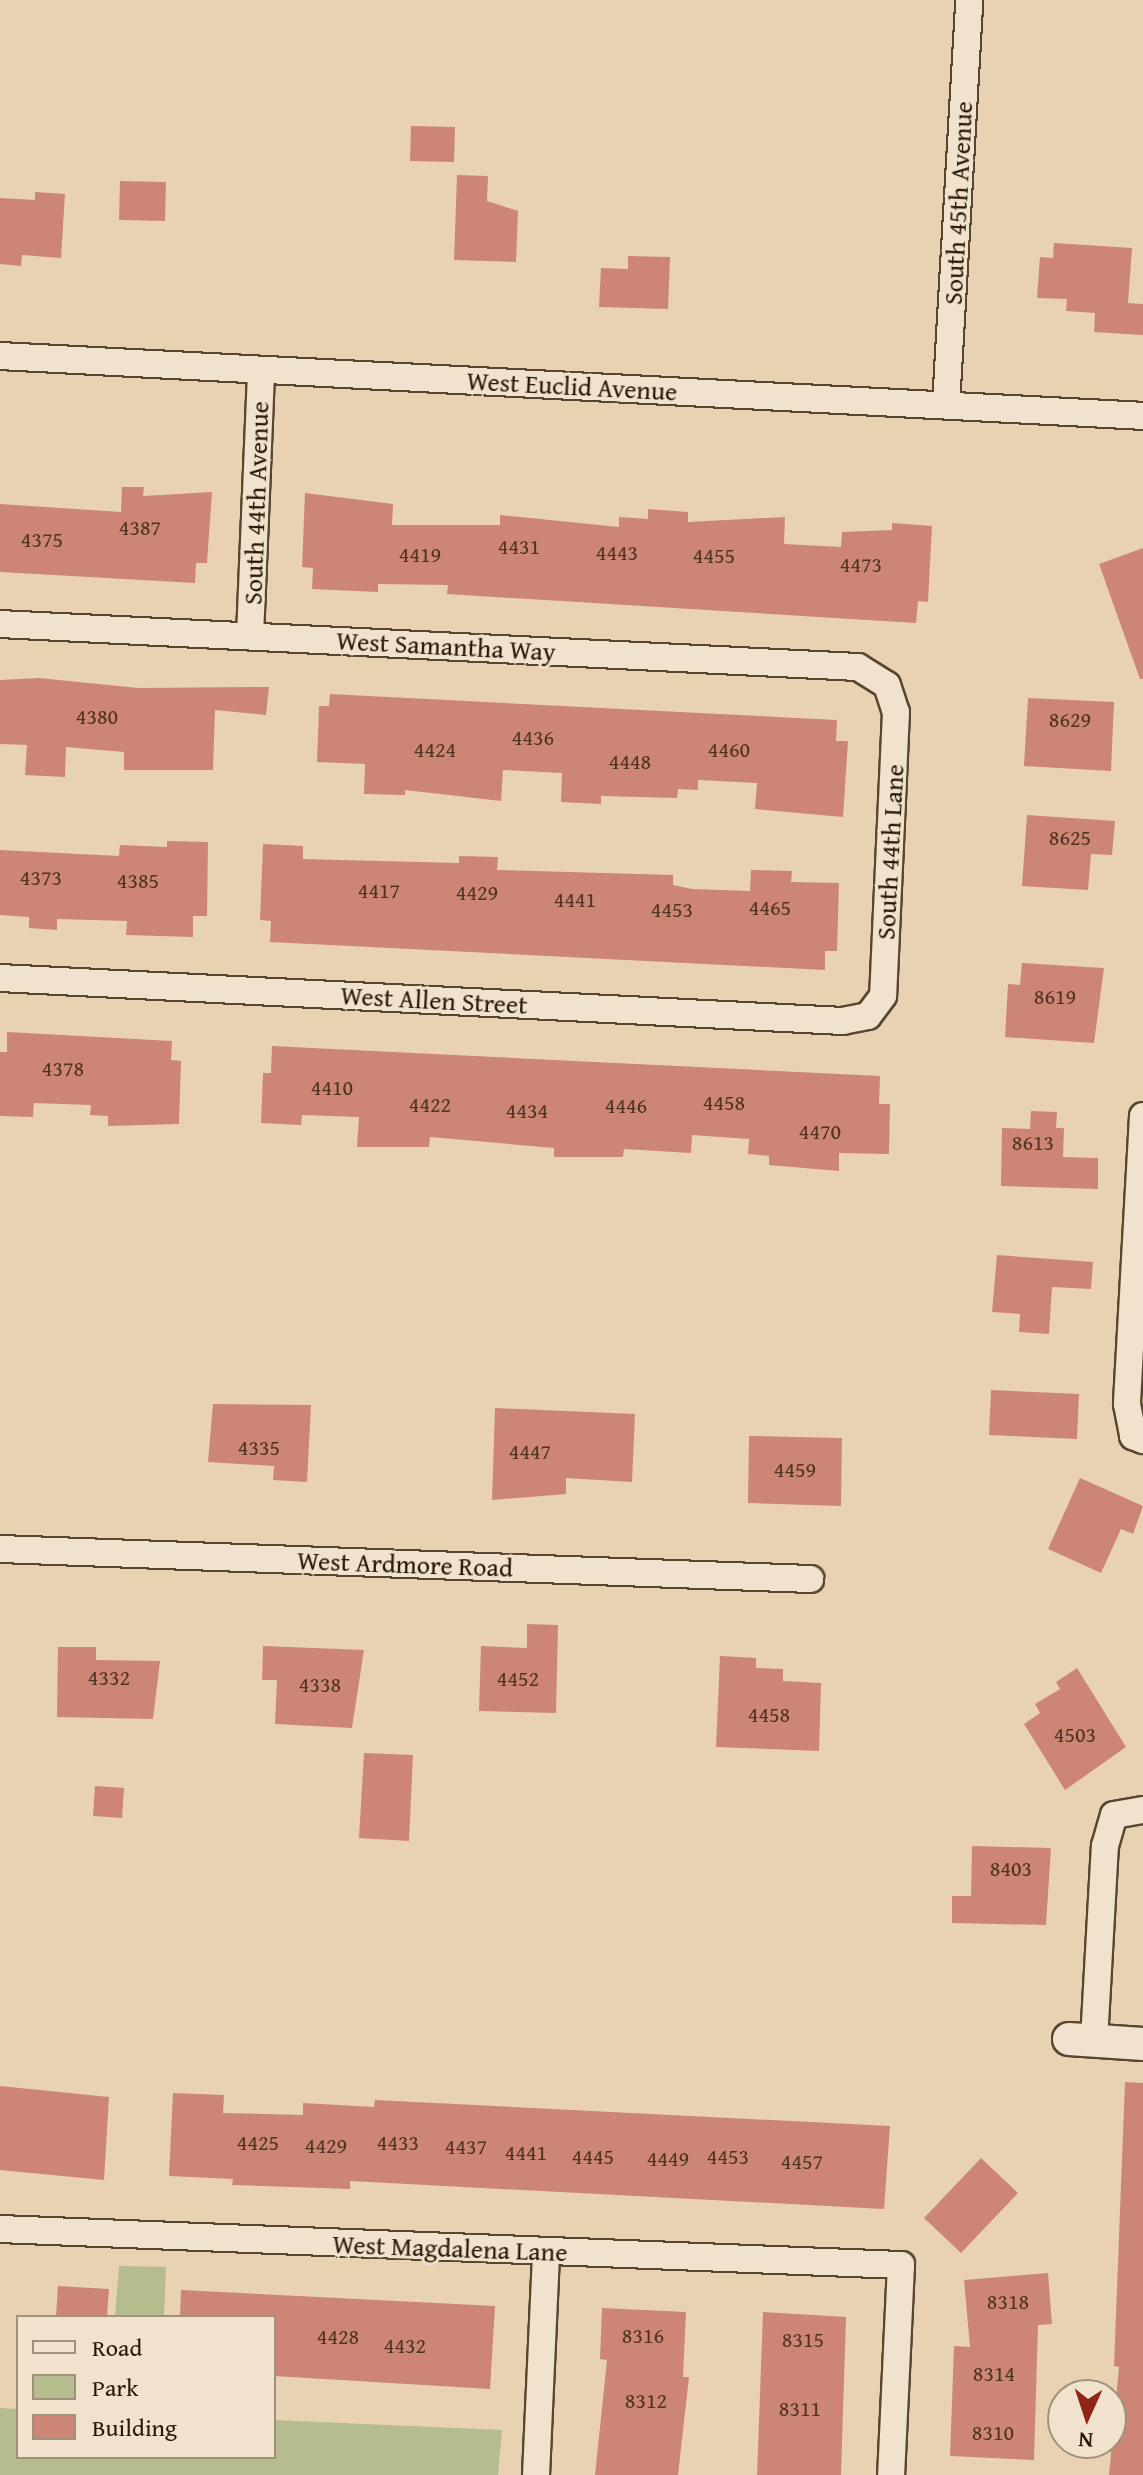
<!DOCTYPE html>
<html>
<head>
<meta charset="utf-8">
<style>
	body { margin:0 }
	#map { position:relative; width:1143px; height:2475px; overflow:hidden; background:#e9d2b2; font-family:"Gentium Book Plus",serif }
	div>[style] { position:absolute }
	.green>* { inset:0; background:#b5bc8d }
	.building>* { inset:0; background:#cd8676 }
	.roads { filter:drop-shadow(2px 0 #574631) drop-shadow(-2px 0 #574631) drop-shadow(0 2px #574631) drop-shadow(0 -2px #574631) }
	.minor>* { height:26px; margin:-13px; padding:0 13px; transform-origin:13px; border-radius:13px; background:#f1e2cd }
	.tertiary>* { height:32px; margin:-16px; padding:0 16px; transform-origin:16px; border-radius:16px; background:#f1e2cd }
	span { translate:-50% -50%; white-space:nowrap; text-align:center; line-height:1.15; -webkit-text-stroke:6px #f1e2cd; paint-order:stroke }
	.number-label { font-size:22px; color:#503322 }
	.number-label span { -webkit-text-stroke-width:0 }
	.street-label { font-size:26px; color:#261706 }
	.legend { position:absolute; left:16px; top:2315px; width:260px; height:144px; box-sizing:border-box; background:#f1e2cd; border:2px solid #a0917d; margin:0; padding:10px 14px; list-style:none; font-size:24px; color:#261706 }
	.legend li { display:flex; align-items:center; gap:16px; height:40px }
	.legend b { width:40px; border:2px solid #a0917d }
	.north { position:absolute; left:1047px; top:2379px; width:80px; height:80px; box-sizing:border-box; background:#f1e2cd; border:2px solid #a0917d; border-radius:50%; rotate:183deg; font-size:22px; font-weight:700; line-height:32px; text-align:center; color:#261706 }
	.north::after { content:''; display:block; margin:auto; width:28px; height:36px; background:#8f2418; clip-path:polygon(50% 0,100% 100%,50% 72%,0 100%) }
</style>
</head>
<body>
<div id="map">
	<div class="green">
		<div style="clip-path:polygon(119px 2266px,166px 2267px,164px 2317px,115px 2317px)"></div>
		<div style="clip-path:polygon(0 2408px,18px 2409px,18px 2457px,274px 2457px,274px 2420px,502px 2430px,498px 2475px,0 2475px)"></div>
	</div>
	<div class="building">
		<div style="clip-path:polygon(411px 126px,455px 127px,454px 162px,410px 161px)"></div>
		<div style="clip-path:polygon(457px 175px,488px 176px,487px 201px,518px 211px,516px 262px,454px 260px)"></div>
		<div style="clip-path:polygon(120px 181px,166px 182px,165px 221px,119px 220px)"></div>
		<div style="clip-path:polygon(35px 192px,65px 194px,61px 258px,22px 255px,21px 266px,0 264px,0 198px,35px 200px)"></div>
		<div style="clip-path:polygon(1054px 243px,1132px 248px,1128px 303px,1143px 304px,1143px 335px,1094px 332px,1095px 313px,1066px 311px,1067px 299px,1037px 298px,1040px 257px,1053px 258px)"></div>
		<div style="clip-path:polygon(628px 256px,670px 257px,668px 309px,599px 307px,601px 268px,628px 269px)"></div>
		<div style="clip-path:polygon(122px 487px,144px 487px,143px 496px,212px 492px,207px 563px,196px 563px,195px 583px,0 572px,0 504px,121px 512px)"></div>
		<div style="clip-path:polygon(305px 493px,393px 504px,392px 525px,500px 525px,500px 515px,619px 527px,619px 517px,648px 519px,648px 509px,688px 512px,688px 522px,785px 517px,784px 544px,841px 547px,842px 532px,892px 530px,892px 523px,932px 526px,928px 602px,918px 601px,916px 623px,447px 594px,448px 585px,378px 584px,378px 592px,312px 589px,313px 568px,302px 567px)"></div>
		<div style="clip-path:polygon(1143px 548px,1143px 679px,1140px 679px,1099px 564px)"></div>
		<div style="clip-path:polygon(39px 678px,138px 688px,269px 687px,266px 715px,215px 710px,213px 770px,124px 770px,124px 752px,66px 747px,65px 777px,25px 775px,27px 745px,0 744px,0 680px)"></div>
		<div style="clip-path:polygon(330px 694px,837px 720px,836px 741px,848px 741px,843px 817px,755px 809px,757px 783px,698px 780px,698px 790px,678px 789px,677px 798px,601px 796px,601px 804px,561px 802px,562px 773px,503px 770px,501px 801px,405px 790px,405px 795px,364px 794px,365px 764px,317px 762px,319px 706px,329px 706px)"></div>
		<div style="clip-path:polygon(1028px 698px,1114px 702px,1111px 771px,1024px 766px)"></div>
		<div style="clip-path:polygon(1027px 815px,1115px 821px,1112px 855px,1091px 854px,1088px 890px,1022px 886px)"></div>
		<div style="clip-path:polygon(167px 841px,208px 842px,207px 916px,193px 916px,193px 937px,126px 935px,127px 921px,57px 919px,57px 930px,29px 928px,29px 917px,0 915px,0 850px,119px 856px,120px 845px,167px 847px)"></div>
		<div style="clip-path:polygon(263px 844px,303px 846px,303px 859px,459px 863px,459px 856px,498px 857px,497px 870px,673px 875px,673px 885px,692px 889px,750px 891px,751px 870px,792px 871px,791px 882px,839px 883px,837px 951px,825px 951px,825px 970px,270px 942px,271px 921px,260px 920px)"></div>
		<div style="clip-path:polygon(1022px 963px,1104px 968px,1094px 1043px,1005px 1037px,1008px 984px,1020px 985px)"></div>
		<div style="clip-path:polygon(7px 1032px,172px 1041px,171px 1060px,181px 1061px,179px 1124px,108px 1126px,108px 1116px,90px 1115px,91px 1105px,34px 1103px,33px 1117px,0 1116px,0 1052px,7px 1052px)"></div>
		<div style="clip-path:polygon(272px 1046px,880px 1076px,879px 1104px,890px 1104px,889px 1154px,839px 1153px,839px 1171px,769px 1165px,769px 1156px,748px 1154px,749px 1139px,692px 1135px,691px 1153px,624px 1149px,623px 1157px,554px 1157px,554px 1148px,430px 1137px,429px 1147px,357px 1147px,359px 1117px,302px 1115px,301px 1125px,261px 1123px,263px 1073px,271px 1073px)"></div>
		<div style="clip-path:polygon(1031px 1111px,1057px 1112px,1056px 1128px,1064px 1128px,1063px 1157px,1098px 1158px,1098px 1189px,1001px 1186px,1002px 1128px,1030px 1129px)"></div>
		<div style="clip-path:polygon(997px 1255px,1093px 1262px,1091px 1289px,1052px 1287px,1049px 1334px,1019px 1332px,1020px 1314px,992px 1312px)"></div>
		<div style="clip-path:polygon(991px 1390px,1079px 1394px,1077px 1439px,989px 1435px)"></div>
		<div style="clip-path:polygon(213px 1404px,311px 1405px,307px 1482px,273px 1480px,274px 1466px,208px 1462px)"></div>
		<div style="clip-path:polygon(495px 1408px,635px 1414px,632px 1482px,566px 1478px,566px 1494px,492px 1500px)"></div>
		<div style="clip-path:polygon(749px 1436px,842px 1438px,841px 1506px,748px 1503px)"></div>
		<div style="clip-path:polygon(1080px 1478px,1143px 1506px,1133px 1534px,1121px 1529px,1101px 1573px,1048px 1549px)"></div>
		<div style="clip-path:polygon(527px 1624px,558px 1625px,556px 1713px,479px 1711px,481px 1646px,527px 1648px)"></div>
		<div style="clip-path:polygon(263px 1646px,364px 1650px,352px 1728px,275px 1724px,277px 1680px,262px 1680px)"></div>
		<div style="clip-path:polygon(58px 1647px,96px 1647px,96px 1660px,160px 1661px,153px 1719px,57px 1717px)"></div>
		<div style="clip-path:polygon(720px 1656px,756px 1658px,756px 1668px,783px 1669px,783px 1681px,821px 1683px,819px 1751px,716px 1747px)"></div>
		<div style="clip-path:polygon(1077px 1668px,1126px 1747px,1065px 1790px,1024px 1724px,1040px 1713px,1035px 1704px,1060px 1689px,1056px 1682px)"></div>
		<div style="clip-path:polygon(364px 1753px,413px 1755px,409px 1841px,359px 1838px)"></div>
		<div style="clip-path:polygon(95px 1786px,124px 1788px,122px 1818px,93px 1816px)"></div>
		<div style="clip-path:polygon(972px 1846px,1051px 1848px,1046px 1925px,952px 1923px,952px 1896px,971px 1896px)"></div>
		<div style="clip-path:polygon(1125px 2082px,1143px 2083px,1143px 2475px,1109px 2475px,1119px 2367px,1114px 2366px)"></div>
		<div style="clip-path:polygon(0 2086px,109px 2097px,104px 2180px,0 2170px)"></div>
		<div style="clip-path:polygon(173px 2093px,224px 2095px,223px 2113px,303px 2115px,303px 2103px,374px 2107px,375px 2100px,890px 2126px,884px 2209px,350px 2181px,350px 2189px,232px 2185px,233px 2179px,169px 2176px)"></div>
		<div style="clip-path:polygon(981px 2158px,1018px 2193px,961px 2253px,924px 2218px)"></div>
		<div style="clip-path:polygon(1048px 2273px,1052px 2324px,1038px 2325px,1034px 2460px,950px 2456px,954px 2346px,970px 2347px,964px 2280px)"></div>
		<div style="clip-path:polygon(58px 2286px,109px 2289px,107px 2317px,56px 2317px)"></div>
		<div style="clip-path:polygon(181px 2290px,495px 2306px,490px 2389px,274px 2376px,274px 2317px,180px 2317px)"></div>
		<div style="clip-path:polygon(602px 2308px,686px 2312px,683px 2377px,689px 2377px,678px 2475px,595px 2475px,607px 2360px,600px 2359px)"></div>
		<div style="clip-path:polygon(763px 2312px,846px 2317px,841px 2475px,757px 2475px)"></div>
	</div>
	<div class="roads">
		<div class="minor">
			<div style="left:0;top:356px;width:1145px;rotate:3deg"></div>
			<div style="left:946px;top:405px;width:406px;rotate:-86.7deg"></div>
			<div style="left:0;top:624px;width:859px;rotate:2.87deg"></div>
			<div style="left:858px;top:667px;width:34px;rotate:32deg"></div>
			<div style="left:887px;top:685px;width:28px;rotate:72deg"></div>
			<div style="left:896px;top:712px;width:284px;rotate:92.6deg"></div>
			<div style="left:883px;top:996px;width:25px;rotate:127deg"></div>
			<div style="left:868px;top:1016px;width:25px;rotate:169deg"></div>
			<div style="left:843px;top:1021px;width:844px;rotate:-177.08deg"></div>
			<div style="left:250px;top:636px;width:266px;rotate:-87.6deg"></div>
			<div style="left:1143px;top:1116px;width:288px;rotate:93.2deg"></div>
			<div style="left:1127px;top:1404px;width:33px;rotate:79deg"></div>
			<div style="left:1133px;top:1436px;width:11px;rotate:22deg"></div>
			<div style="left:0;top:1549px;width:811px;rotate:2.12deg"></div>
			<div style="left:1094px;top:2041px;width:195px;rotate:-86.8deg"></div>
			<div style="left:1105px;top:1846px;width:32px;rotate:-74deg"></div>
			<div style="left:1114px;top:1815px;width:29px;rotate:-10deg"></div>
			<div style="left:0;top:2229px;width:902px;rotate:2.29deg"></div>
			<div style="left:901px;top:2265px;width:210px;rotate:92.7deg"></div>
			<div style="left:536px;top:2475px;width:222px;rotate:-87.4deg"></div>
		</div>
		<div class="tertiary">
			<div style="left:1069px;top:2039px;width:74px;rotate:3.9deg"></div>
		</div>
	</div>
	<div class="number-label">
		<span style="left:140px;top:528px">4387</span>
		<span style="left:42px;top:540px">4375</span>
		<span style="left:519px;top:547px">4431</span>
		<span style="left:617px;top:553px">4443</span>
		<span style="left:420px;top:555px">4419</span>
		<span style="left:714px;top:556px">4455</span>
		<span style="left:861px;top:565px">4473</span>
		<span style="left:97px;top:717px">4380</span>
		<span style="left:1070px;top:720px">8629</span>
		<span style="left:533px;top:738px">4436</span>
		<span style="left:435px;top:750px">4424</span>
		<span style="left:729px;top:750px">4460</span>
		<span style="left:630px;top:762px">4448</span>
		<span style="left:1070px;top:838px">8625</span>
		<span style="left:41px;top:878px">4373</span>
		<span style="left:138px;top:881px">4385</span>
		<span style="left:379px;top:891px">4417</span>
		<span style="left:477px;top:893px">4429</span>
		<span style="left:575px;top:900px">4441</span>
		<span style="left:770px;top:908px">4465</span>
		<span style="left:672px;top:910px">4453</span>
		<span style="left:1055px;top:997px">8619</span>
		<span style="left:63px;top:1069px">4378</span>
		<span style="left:332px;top:1088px">4410</span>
		<span style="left:724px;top:1103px">4458</span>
		<span style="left:430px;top:1105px">4422</span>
		<span style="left:626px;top:1106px">4446</span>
		<span style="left:527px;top:1111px">4434</span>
		<span style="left:820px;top:1132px">4470</span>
		<span style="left:1033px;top:1143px">8613</span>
		<span style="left:259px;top:1448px">4335</span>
		<span style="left:530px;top:1452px">4447</span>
		<span style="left:795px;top:1470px">4459</span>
		<span style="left:109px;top:1678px">4332</span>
		<span style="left:518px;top:1679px">4452</span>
		<span style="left:320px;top:1685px">4338</span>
		<span style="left:769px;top:1715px">4458</span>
		<span style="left:1075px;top:1735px">4503</span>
		<span style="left:1011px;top:1869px">8403</span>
		<span style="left:258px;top:2143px">4425</span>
		<span style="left:398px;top:2143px">4433</span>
		<span style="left:326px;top:2146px">4429</span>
		<span style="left:466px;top:2147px">4437</span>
		<span style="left:526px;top:2153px">4441</span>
		<span style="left:593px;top:2157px">4445</span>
		<span style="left:728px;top:2157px">4453</span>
		<span style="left:668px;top:2159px">4449</span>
		<span style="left:802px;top:2162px">4457</span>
		<span style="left:1008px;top:2302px">8318</span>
		<span style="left:643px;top:2336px">8316</span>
		<span style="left:338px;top:2337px">4428</span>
		<span style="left:803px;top:2340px">8315</span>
		<span style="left:405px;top:2346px">4432</span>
		<span style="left:994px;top:2374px">8314</span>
		<span style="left:646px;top:2401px">8312</span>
		<span style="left:800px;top:2409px">8311</span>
		<span style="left:993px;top:2433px">8310</span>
	</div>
	<div class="street-label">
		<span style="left:958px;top:203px;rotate:-87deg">South 45th Avenue</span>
		<span style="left:572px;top:386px;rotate:3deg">West Euclid Avenue</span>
		<span style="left:256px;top:503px;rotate:-88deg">South 44th Avenue</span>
		<span style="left:446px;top:646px;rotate:3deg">West Samantha Way</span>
		<span style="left:890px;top:852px;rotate:-87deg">South 44th Lane</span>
		<span style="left:434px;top:1000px;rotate:3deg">West Allen Street</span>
		<span style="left:405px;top:1564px;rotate:2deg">West Ardmore Road</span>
		<span style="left:450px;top:2248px;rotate:2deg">West Magdalena Lane</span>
	</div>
	<ul class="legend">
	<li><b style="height:10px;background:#f1e2cd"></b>Road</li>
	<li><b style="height:22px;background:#b5bc8d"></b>Park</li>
	<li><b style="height:22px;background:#cd8676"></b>Building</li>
	</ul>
	<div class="north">N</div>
</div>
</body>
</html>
